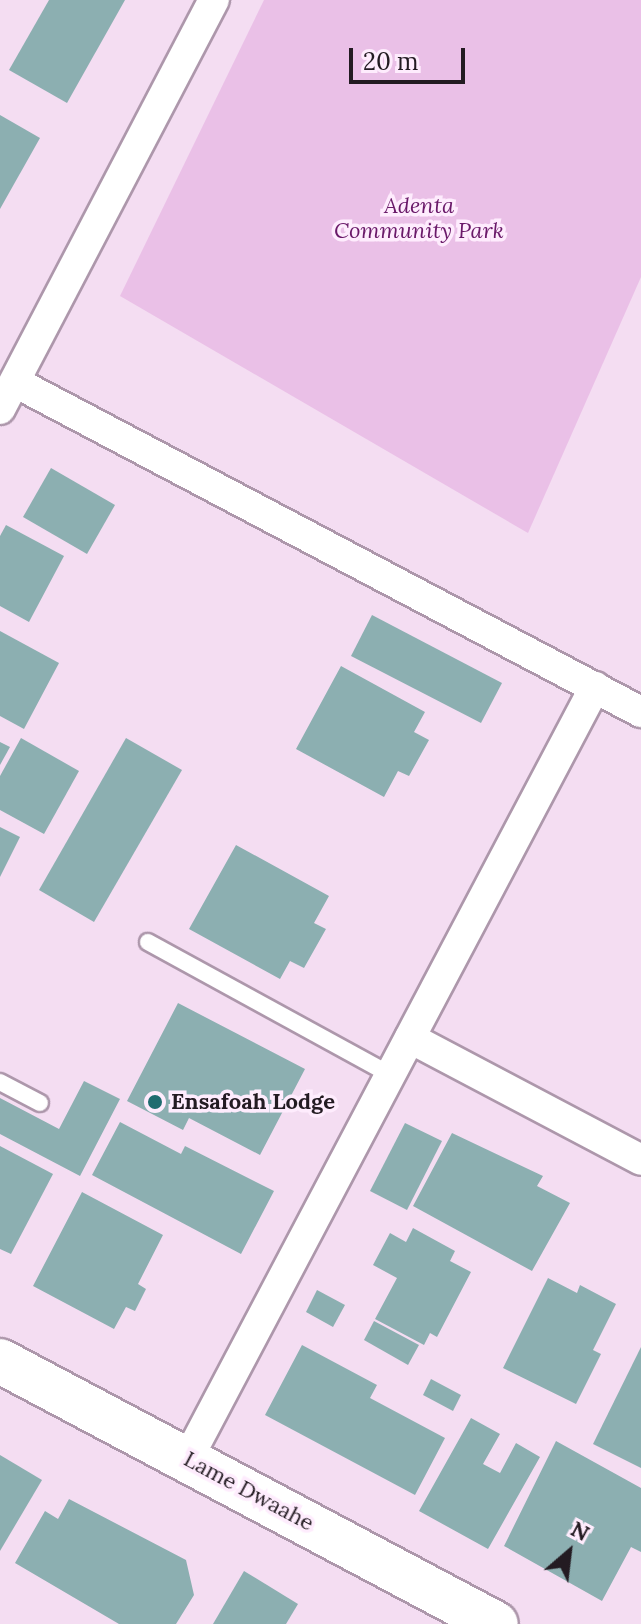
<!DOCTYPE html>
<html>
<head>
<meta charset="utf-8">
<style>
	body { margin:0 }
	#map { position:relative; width:641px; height:1624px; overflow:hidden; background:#f4ddf2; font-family:Lora,serif }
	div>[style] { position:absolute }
	.green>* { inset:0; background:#eac0e7 }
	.building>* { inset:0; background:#8cafb1 }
	.roads { filter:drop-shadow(2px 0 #ad97ab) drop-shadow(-2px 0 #ad97ab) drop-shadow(0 2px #ad97ab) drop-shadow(0 -2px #ad97ab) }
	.lane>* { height:16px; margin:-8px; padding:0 8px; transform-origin:8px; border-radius:8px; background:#fff }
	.street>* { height:30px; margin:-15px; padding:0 15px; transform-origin:15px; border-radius:15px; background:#fff }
	.secondary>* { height:44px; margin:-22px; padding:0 22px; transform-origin:22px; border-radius:22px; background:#fff }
	.dots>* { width:22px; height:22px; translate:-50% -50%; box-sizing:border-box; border:4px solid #feecfd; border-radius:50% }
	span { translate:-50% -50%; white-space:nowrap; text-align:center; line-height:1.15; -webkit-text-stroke:7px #feecfd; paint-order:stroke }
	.park-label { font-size:22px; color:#6a1969; font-style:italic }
	.poi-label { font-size:22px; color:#231b22; font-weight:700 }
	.left { translate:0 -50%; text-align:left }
	.street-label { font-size:22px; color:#231b22 }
	.north { position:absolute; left:529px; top:1512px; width:80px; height:80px; -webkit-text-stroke:6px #feecfd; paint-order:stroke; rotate:28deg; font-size:22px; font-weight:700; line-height:32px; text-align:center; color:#231b22 }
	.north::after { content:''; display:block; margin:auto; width:28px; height:36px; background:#231b22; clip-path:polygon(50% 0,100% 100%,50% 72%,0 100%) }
	.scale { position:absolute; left:349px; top:48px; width:116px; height:36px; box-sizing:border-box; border:4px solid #231b22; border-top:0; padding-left:10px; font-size:24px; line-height:28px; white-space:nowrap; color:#231b22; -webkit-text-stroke:6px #feecfd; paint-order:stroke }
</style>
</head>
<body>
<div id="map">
	<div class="green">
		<div style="clip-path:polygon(264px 0,641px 0,641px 277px,528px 533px,120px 296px)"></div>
	</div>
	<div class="building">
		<div style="clip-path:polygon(49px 0,125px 0,67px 103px,9px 70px)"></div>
		<div style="clip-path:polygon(0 115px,40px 138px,0 209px)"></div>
		<div style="clip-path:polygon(51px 468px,115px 505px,87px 554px,23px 517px)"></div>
		<div style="clip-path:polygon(6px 525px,64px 556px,29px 622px,0 606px,0 536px)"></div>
		<div style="clip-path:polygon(372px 615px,502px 683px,481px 723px,351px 656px)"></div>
		<div style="clip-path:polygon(0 631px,59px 663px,24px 729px,0 716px)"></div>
		<div style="clip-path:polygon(341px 666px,425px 712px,414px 732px,429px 740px,409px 776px,398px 771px,384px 797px,296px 749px)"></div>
		<div style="clip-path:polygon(21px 738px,79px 771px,44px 834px,0 810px,0 776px)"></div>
		<div style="clip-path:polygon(126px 738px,182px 770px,94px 922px,39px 890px)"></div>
		<div style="clip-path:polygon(0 742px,10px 747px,0 765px)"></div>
		<div style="clip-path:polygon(0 827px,20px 837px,0 877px)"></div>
		<div style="clip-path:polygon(236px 845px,329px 896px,314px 923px,326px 929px,304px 968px,290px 961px,280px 979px,189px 929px)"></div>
		<div style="clip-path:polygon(178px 1003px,305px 1069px,260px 1155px,189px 1118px,183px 1130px,127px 1101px)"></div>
		<div style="clip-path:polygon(84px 1081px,120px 1099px,80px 1176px,0 1134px,0 1098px,59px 1129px)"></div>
		<div style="clip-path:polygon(120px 1122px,181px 1154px,185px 1146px,274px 1191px,241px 1254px,92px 1175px)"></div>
		<div style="clip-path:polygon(405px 1123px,442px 1141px,407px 1210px,370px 1191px)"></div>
		<div style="clip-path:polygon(452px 1133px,543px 1176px,537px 1186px,570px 1203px,532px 1271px,413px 1206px)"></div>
		<div style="clip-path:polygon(0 1146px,53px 1174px,11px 1254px,0 1249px)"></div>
		<div style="clip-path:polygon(82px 1192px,163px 1235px,138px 1284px,146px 1289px,135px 1311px,126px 1307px,114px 1329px,33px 1286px)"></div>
		<div style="clip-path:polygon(413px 1228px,455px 1251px,450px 1261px,471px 1272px,437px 1337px,430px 1333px,424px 1345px,375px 1319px,397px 1278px,373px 1265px,390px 1233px,406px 1242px)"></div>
		<div style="clip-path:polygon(548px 1278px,577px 1293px,580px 1285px,616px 1304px,593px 1350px,601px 1354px,576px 1404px,503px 1368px)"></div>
		<div style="clip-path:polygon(317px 1290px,345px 1305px,333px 1327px,306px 1312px)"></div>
		<div style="clip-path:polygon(374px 1321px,419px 1345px,408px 1365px,364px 1340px)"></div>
		<div style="clip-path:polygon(302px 1345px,377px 1385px,370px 1398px,445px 1438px,415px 1495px,265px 1415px)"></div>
		<div style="clip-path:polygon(641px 1347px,641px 1468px,593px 1444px)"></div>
		<div style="clip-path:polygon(431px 1379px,461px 1395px,453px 1411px,423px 1395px)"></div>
		<div style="clip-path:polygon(471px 1418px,500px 1434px,483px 1464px,500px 1473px,516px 1443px,540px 1457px,488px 1549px,419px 1511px)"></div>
		<div style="clip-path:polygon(556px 1441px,641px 1488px,641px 1552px,631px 1547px,602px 1601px,504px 1546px)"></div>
		<div style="clip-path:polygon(0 1455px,42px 1480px,0 1551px)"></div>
		<div style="clip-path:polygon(69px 1499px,186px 1560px,194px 1595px,176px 1624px,119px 1624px,15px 1563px,45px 1511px,58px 1519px)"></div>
		<div style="clip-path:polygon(244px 1571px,298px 1604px,286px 1624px,213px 1624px)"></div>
	</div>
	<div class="roads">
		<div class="lane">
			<div style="left:148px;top:942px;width:277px;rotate:28.7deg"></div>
			<div style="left:0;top:1082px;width:45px;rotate:27.7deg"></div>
		</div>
		<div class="street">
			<div style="left:15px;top:382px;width:708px;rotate:27.8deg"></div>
			<div style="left:0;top:409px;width:462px;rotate:-62.4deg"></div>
			<div style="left:410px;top:1038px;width:261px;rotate:27.8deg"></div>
			<div style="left:188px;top:1458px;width:872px;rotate:-62.17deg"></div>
		</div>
		<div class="secondary">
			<div style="left:0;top:1361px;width:561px;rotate:27.93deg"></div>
		</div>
	</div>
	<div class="dots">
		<div style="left:155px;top:1102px;background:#1f6c70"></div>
	</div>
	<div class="park-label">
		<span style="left:419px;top:218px">Adenta<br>Community Park</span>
	</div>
	<div class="poi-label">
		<span class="left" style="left:171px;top:1102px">Ensafoah Lodge</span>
	</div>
	<div class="street-label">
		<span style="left:249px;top:1491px;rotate:28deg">Lame Dwaahe</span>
	</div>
	<div class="north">N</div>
	<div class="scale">20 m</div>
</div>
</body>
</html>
